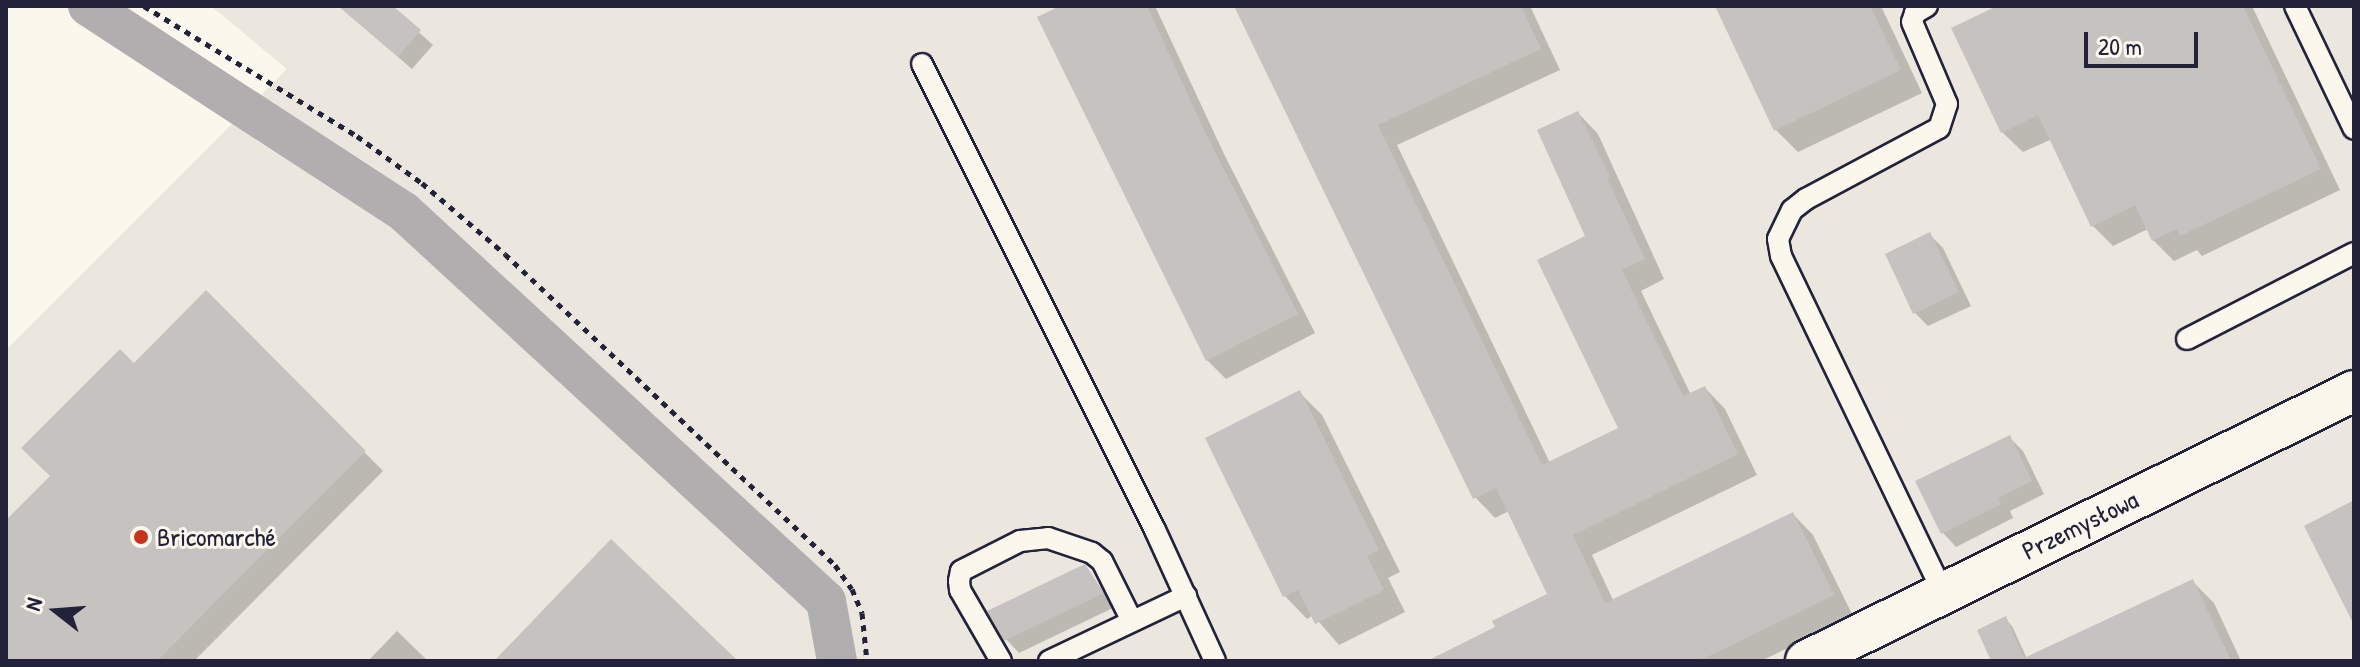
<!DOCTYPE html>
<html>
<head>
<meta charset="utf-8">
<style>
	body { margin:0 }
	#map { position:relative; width:2360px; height:667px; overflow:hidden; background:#fbf7ec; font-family:"Patrick Hand",sans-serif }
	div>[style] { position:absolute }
	.built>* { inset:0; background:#ebe7df }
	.shadow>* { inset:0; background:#0003 }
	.canal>* { height:40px; margin:-20px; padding:0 20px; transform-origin:20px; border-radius:20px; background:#b1aeb0 }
	.building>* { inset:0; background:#c6c2c0 }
	.path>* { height:5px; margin-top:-2.5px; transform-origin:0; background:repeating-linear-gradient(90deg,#22223b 0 6px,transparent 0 12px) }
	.roads { filter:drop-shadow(2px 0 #22223b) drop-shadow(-2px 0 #22223b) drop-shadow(0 2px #22223b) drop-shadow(0 -2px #22223b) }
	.service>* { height:20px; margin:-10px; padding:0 10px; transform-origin:10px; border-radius:10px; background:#fbf7ec }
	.minor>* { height:40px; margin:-20px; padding:0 20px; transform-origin:20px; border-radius:20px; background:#fbf7ec }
	.dots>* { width:22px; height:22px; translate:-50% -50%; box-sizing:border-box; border:4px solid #fbf7ec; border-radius:50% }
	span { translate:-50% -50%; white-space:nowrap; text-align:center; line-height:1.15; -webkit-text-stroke:6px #fbf7ec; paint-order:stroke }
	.street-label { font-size:26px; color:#22223b }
	.poi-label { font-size:26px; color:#22223b }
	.left { translate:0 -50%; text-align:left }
	.frame { position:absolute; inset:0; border:8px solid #22223b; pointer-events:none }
	.north { position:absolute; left:16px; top:571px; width:80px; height:80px; -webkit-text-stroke:6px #fbf7ec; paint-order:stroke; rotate:287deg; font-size:22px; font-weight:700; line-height:32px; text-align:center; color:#22223b }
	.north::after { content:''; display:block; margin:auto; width:28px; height:36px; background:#22223b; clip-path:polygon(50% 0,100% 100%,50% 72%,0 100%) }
	.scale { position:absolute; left:2084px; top:32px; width:114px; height:36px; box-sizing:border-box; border:4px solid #22223b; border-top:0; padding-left:10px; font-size:24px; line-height:28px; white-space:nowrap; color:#22223b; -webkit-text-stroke:6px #fbf7ec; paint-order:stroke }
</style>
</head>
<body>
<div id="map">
	<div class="built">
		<div style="clip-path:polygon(211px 6px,2354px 6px,2354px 661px,6px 661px,6px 350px,287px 69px)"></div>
	</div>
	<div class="shadow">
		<div style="clip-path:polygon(366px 6px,390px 6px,433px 45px,412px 69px,368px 31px)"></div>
		<div style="clip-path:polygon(1064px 6px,1155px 6px,1224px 154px,1315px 333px,1226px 379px,1207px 360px)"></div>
		<div style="clip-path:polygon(1238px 6px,1530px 6px,1560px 70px,1397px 145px,1550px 463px,1621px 429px,1588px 237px,1578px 113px,1598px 134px,1664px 279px,1641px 291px,1691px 395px,1705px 388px,1725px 409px,1757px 475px,1592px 555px,1614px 602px,1793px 514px,1813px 535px,1853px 616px,1761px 661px,1432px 661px,1498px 628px,1550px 595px,1509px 511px,1495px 518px,1475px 497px)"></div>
		<div style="clip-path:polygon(1717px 6px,1881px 6px,1922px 93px,1798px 152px,1776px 130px)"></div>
		<div style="clip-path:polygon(2002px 6px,2252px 6px,2340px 190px,2202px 256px,2197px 250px,2174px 261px,2153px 240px,2148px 229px,2113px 246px,2092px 225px,2052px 139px,2023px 152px,2002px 132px)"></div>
		<div style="clip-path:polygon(1930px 235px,1943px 248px,1971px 306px,1928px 326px,1915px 313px)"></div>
		<div style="clip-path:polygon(206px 293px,383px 471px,194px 661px,6px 661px,6px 523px,53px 476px,134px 365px)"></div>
		<div style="clip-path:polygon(1300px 393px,1322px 415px,1400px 572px,1388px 578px,1405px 612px,1339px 645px,1313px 615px,1307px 619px,1285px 596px,1208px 439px)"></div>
		<div style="clip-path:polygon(2009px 437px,2023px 451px,2044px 494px,2010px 511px,2013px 518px,1956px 547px,1943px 533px,1917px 482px)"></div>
		<div style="clip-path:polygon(1085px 567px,1115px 607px,1019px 653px,1006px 639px)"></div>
		<div style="clip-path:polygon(2192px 581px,2214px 603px,2241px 661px,2056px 661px)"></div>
		<div style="clip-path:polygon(2005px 619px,2012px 626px,2028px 661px,1993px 661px)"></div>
		<div style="clip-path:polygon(397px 631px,428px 661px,368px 661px)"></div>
	</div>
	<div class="canal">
		<div style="left:88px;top:6px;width:376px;rotate:33.1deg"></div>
		<div style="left:403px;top:211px;width:575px;rotate:42.68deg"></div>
		<div style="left:826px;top:601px;width:61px;rotate:79.6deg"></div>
	</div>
	<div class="building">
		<div style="clip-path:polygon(338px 6px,393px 6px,421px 30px,398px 57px)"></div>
		<div style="clip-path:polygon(1060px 6px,1147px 6px,1206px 134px,1298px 314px,1206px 361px,1037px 17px)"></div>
		<div style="clip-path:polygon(1234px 6px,1521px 6px,1541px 49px,1378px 125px,1542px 465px,1618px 428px,1537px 260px,1585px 236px,1537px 130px,1578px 111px,1610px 176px,1607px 178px,1645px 259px,1622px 270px,1683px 396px,1705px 386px,1738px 454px,1573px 535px,1605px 603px,1793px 512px,1834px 595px,1699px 661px,1427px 661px,1495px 627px,1492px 621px,1547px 594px,1496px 488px,1473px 499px)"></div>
		<div style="clip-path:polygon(1715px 6px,1870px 6px,1901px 70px,1774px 131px)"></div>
		<div style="clip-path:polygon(1997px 6px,2243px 6px,2321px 169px,2180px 236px,2177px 229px,2152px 241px,2135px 205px,2091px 227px,2038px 115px,2001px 133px,1951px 28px)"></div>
		<div style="clip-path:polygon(1930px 232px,1959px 292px,1913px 314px,1885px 254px)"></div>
		<div style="clip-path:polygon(206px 290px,366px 451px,157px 661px,6px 661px,6px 520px,50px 476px,21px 448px,120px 349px,134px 363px)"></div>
		<div style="clip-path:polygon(1300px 390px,1379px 550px,1367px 556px,1384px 590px,1315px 624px,1298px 590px,1283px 597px,1205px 438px)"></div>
		<div style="clip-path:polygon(2010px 435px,2032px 481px,1998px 498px,2001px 504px,1941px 534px,1915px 481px)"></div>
		<div style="clip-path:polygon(2354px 500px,2354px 625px,2304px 526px)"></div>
		<div style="clip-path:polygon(611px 539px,738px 661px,494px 661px)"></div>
		<div style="clip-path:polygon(1085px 564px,1104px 593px,1004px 641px,987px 611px)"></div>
		<div style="clip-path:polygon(2193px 579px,2231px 661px,1991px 661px,1977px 630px,2006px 616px,2024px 658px)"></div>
	</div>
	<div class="path">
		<div style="left:144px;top:6px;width:250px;rotate:31.4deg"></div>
		<div style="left:357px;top:136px;width:80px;rotate:35.9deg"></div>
		<div style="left:422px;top:183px;width:109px;rotate:40.5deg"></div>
		<div style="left:505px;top:254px;width:453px;rotate:43.3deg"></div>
		<div style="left:835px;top:565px;width:29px;rotate:55deg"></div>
		<div style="left:852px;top:589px;width:26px;rotate:67deg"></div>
		<div style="left:862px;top:613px;width:48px;rotate:84.1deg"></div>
	</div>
	<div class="roads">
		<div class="service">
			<div style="left:1927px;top:6px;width:14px;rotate:150deg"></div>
			<div style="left:1915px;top:13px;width:9px;rotate:108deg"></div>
			<div style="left:1912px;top:22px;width:89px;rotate:66.9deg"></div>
			<div style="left:1947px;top:104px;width:25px;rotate:108deg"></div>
			<div style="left:1939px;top:128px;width:151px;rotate:151.9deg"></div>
			<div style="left:1806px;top:199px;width:18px;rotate:142deg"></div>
			<div style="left:1792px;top:210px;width:32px;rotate:116deg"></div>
			<div style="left:1778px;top:239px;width:17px;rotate:80deg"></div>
			<div style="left:1781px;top:256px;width:374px;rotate:64.3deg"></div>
			<div style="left:2295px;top:6px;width:136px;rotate:64.4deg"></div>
			<div style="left:922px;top:64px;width:521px;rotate:63.43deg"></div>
			<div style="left:1155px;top:530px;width:144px;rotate:65.4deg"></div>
			<div style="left:2187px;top:339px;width:188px;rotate:-27.2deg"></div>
			<div style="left:1001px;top:661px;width:82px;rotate:-120deg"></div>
			<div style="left:960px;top:590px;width:9px;rotate:-96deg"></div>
			<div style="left:959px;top:581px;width:10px;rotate:-79deg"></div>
			<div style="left:961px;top:571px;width:66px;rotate:-27deg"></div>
			<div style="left:1020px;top:541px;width:28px;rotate:-6deg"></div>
			<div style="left:1048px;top:538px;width:46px;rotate:18.8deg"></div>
			<div style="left:1092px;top:553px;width:13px;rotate:39deg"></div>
			<div style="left:1102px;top:561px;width:67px;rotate:63.4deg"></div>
			<div style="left:1049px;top:661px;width:152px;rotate:-25.4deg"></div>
		</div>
		<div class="minor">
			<div style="left:1806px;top:661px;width:611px;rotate:-26.23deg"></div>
		</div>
	</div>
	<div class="dots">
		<div style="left:141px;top:537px;background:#c8321e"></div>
	</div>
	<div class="street-label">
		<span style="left:2080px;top:525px;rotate:-26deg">Przemysłowa</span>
	</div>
	<div class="poi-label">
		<span class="left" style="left:157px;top:537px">Bricomarché</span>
	</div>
	<div class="frame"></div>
	<div class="north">N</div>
	<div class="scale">20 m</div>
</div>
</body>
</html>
